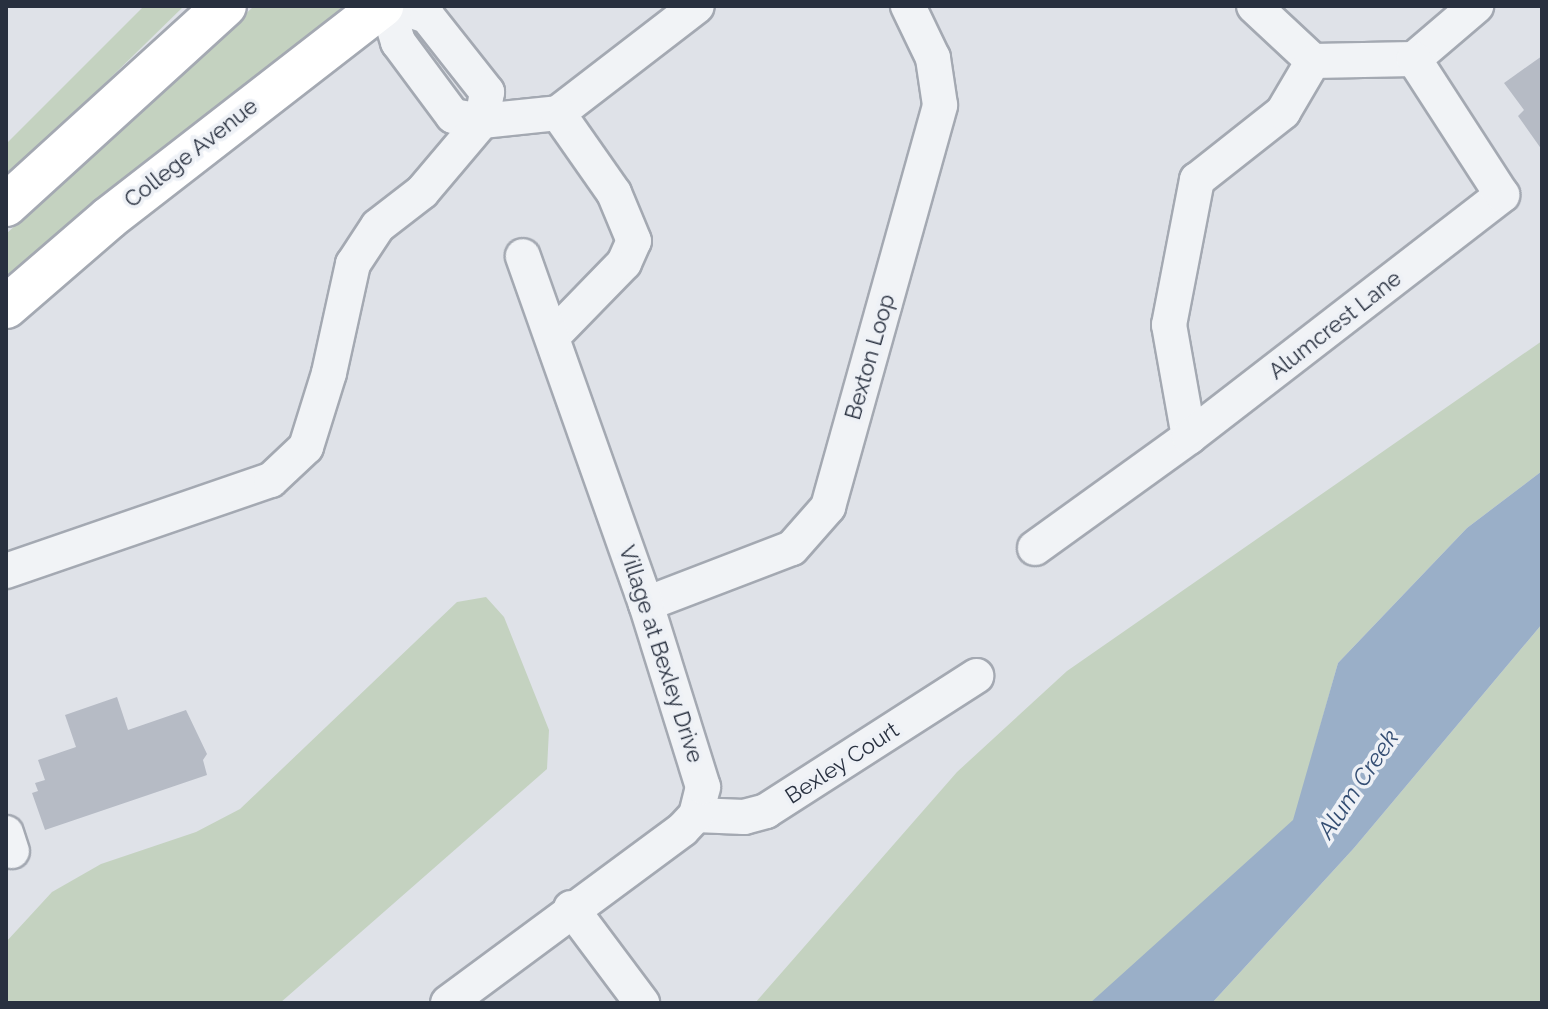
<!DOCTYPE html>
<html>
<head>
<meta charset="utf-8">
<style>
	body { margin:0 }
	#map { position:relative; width:1548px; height:1009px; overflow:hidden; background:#dfe2e8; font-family:Raleway,sans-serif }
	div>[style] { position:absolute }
	.green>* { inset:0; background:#c4d2c0 }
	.water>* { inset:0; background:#9aafc8 }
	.building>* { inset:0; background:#b6bbc5 }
	.path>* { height:5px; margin-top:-2.5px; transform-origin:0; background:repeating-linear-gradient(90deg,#bdc0c6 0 6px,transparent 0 12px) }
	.roads { filter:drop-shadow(2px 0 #a4a9b2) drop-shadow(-2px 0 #a4a9b2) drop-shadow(0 2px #a4a9b2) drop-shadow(0 -2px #a4a9b2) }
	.minor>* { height:34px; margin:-17px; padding:0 17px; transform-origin:17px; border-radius:17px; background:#f1f3f6 }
	.major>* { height:42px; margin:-21px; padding:0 21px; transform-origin:21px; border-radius:21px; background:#fff }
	span { translate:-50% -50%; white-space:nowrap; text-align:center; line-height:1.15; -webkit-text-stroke:7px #eef1f6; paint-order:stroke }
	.street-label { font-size:22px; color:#28303f }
	.water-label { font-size:24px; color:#334d72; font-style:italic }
	.frame { position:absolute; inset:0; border:8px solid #28303f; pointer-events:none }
</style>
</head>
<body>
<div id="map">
	<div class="green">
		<div style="clip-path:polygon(144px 6px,184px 6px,6px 180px,6px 144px)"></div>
		<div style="clip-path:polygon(348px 6px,114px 185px,6px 278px,6px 234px,253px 7px)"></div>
		<div style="clip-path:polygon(1542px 341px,1542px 471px,1467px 528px,1338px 663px,1294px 820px,1117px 983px,1090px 1003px,755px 1003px,957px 772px,1067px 671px)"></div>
		<div style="clip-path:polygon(486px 597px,504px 617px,549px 730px,547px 769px,280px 1003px,6px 1003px,6px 942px,52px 892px,101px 864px,196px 832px,240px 809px,457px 602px)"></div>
		<div style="clip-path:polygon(1542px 624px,1542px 1003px,1212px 1003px,1354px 848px)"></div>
	</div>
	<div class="water">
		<div style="clip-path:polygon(1542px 471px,1542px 624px,1354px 848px,1212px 1003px,1090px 1003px,1293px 820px,1338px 663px,1467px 528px)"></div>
	</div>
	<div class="building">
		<div style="clip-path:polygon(1542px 56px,1542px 150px,1518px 116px,1524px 110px,1504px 83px)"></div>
		<div style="clip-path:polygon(117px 697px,128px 730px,186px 710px,207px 754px,203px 760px,207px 775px,45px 830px,32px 793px,38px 791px,35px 783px,45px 780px,38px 760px,76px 747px,65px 715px)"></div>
	</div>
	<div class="path">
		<div style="left:1540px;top:1003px;width:3px;rotate:-45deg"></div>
	</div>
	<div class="roads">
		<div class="minor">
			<div style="left:387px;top:6px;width:38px;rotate:73deg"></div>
			<div style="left:398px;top:42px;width:92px;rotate:53.4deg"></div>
			<div style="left:453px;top:116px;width:29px;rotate:10deg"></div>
			<div style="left:482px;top:121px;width:76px;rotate:-6deg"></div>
			<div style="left:396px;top:6px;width:33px;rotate:18deg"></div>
			<div style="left:427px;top:16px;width:97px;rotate:51.7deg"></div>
			<div style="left:487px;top:92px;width:29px;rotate:100deg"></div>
			<div style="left:1254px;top:6px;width:81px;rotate:43deg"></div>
			<div style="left:1313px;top:61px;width:101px;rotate:-1.1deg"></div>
			<div style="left:1414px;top:59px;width:82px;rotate:-40.5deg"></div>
			<div style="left:558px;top:113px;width:175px;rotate:-37.6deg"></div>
			<div style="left:553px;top:336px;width:102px;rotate:-45.8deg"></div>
			<div style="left:624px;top:263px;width:24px;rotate:-66deg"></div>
			<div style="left:634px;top:241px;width:52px;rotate:-112.6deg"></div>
			<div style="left:614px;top:193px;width:98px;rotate:-125deg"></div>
			<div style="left:1189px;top:437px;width:114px;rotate:-100.1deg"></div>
			<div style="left:1169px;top:325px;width:148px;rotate:-79.1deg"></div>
			<div style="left:1197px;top:180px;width:110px;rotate:-38.3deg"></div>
			<div style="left:1283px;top:112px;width:59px;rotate:-59.5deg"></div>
			<div style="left:1035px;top:548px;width:190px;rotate:-35.8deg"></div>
			<div style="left:1189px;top:437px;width:396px;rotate:-37.7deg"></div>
			<div style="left:1502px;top:195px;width:162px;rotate:-122.9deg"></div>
			<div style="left:6px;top:571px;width:280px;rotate:-19deg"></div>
			<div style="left:271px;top:480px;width:48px;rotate:-43.3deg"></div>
			<div style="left:306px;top:447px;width:77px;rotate:-72.7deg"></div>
			<div style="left:329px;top:373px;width:112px;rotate:-77.6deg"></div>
			<div style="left:353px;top:264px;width:45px;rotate:-56.7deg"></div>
			<div style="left:378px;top:226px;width:56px;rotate:-37.7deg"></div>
			<div style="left:422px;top:192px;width:93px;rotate:-49.8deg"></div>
			<div style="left:646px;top:604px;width:156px;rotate:-21deg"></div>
			<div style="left:792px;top:548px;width:55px;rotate:-48.7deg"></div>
			<div style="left:828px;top:507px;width:417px;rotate:-74.4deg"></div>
			<div style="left:940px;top:105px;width:48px;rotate:-98.5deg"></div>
			<div style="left:933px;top:58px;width:58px;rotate:-115.7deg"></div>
			<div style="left:696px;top:815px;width:48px;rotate:2.4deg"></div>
			<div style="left:744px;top:817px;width:23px;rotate:-15deg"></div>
			<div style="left:766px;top:811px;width:250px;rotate:-32.7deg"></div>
			<div style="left:6px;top:833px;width:19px;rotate:72deg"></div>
			<div style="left:571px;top:908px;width:119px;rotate:53.2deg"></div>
			<div style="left:448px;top:1003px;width:292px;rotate:-36.5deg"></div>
			<div style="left:683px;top:829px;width:19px;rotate:-47deg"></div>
			<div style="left:696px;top:815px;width:29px;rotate:-76deg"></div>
			<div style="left:703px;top:787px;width:192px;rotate:-107.3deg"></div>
			<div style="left:646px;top:604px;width:369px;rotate:-109.5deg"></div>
		</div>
		<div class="major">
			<div style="left:6px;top:205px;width:296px;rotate:-42.3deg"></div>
			<div style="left:6px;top:307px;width:136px;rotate:-40.8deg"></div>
			<div style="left:109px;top:218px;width:346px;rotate:-37.8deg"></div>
		</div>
	</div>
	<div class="street-label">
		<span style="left:191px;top:153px;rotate:-38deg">College Avenue</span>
		<span style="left:1335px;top:325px;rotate:-38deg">Alumcrest Lane</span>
		<span style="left:870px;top:357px;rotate:-74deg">Bexton Loop</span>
		<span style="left:661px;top:654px;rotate:72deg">Village at Bexley Drive</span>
		<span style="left:842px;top:763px;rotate:-33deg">Bexley Court</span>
	</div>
	<div class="water-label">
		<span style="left:1358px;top:784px;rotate:-56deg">Alum Creek</span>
	</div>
	<div class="frame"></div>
</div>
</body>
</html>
